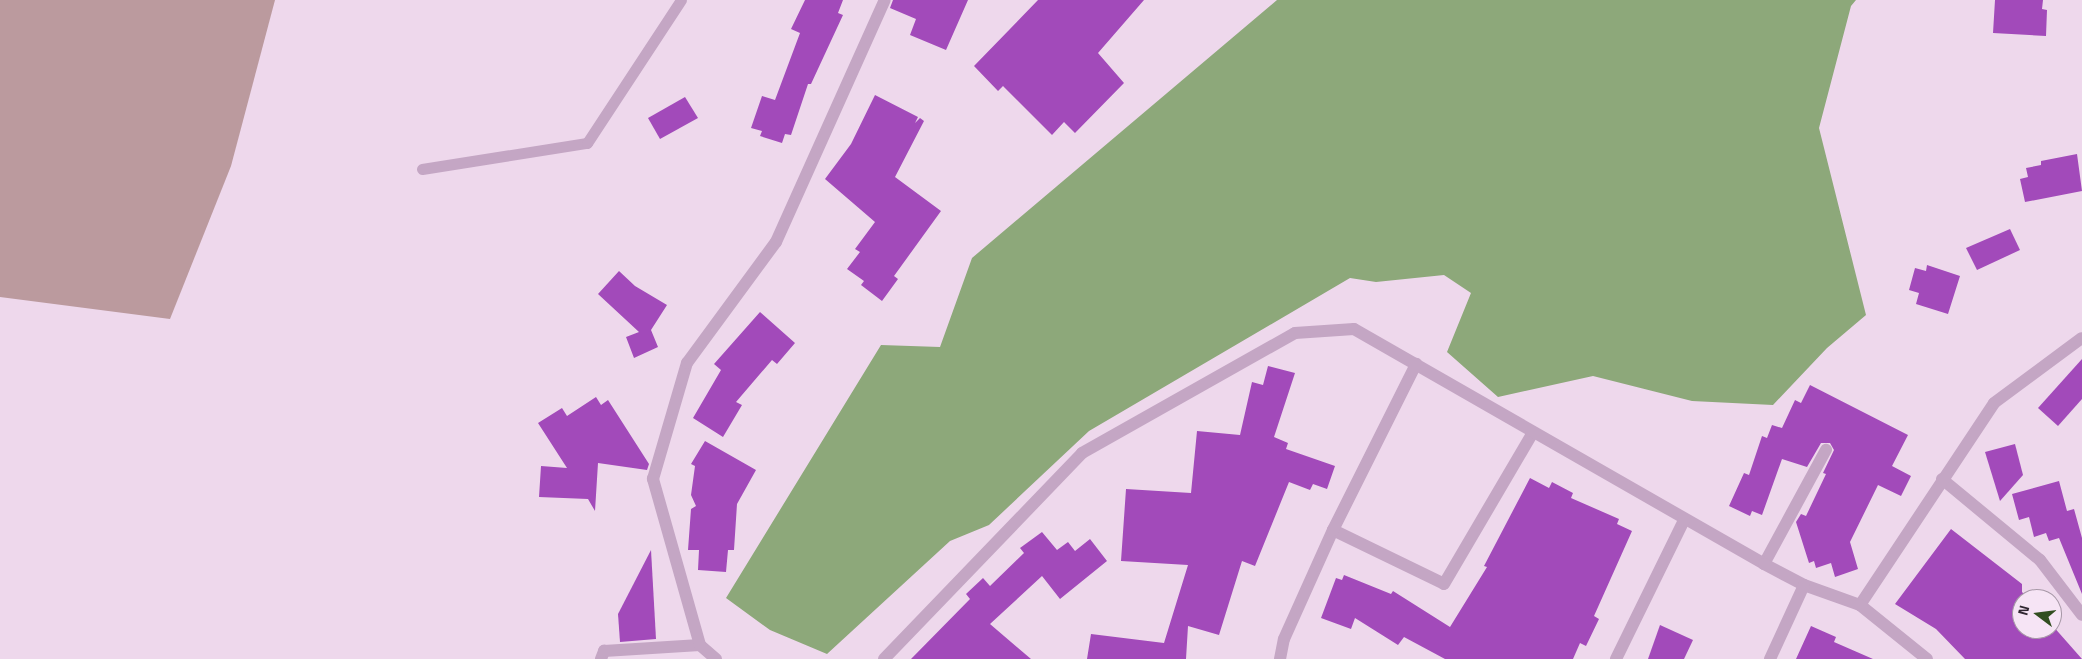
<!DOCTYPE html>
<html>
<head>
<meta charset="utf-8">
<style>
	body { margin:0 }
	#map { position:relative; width:2082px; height:659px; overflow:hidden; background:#eed8ec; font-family:"Titillium Web",sans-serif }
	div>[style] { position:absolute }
	.green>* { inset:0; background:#bb9a9e }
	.water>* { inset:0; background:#8da87a }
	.building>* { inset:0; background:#a24aba }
	.service>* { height:11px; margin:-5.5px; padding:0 5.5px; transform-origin:5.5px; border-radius:5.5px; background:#c4a6c4 }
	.minor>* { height:12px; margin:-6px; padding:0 6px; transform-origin:6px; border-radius:6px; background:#c4a6c4 }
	span { translate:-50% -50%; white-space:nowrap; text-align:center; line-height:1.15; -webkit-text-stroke:5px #f6e4f5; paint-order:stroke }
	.north { position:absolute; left:2012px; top:589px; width:50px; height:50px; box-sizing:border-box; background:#f6e4f5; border:1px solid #a798a7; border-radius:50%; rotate:285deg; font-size:14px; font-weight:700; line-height:20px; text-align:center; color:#302631 }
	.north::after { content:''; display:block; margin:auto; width:18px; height:22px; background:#324e20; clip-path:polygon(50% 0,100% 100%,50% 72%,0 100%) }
</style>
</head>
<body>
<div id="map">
	<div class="green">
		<div style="clip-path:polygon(0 0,275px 0,231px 166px,170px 319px,0 297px)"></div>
	</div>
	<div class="water">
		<div style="clip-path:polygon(1277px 0,1856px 0,1851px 6px,1819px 128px,1866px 315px,1827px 348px,1773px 405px,1692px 401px,1593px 376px,1498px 397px,1447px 352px,1471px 293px,1444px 275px,1376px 282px,1350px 278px,1089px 431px,989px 525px,950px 541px,827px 654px,770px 630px,726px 598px,881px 345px,940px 347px,972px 258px)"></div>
	</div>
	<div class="building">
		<div style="clip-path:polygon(805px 0,843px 0,838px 13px,843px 15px,811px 84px,808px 84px,791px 135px,785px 134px,782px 143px,760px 136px,762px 131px,751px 128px,762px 96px,775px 100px,800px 33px,791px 29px)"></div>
		<div style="clip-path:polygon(893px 0,968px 0,946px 50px,910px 35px,916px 19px,890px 8px)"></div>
		<div style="clip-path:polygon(1038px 0,1144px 0,1098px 53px,1124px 83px,1075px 133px,1064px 122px,1052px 135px,1003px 86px,998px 91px,974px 66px)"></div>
		<div style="clip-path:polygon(1995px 0,2043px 0,2042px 9px,2047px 10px,2046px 36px,1993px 33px)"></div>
		<div style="clip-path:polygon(875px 95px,918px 117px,915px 123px,920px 118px,924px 121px,895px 177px,941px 211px,894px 276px,898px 279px,882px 301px,861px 285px,864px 281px,847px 269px,860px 252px,855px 249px,875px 222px,825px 179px,851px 144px)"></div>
		<div style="clip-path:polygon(685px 97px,698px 118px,660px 139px,648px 118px)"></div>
		<div style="clip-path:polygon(2077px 154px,2082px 191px,2025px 202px,2020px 179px,2028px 177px,2026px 168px,2041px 165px,2041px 161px)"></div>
		<div style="clip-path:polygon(2010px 229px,2020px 250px,1977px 270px,1966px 248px)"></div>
		<div style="clip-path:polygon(1927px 265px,1960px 276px,1948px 314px,1916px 304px,1919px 293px,1909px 290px,1915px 268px,1926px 271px)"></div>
		<div style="clip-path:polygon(619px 271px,635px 286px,667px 305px,651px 330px,658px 347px,634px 358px,626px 337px,639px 332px,598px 294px)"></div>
		<div style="clip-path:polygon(760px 312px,795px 343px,777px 364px,772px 360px,736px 402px,742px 405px,723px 437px,693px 418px,721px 370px,714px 364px)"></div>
		<div style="clip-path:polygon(2082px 359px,2082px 399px,2058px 426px,2038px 408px)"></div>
		<div style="clip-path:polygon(1268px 366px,1295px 373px,1274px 437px,1288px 443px,1286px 449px,1335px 466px,1327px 489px,1313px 484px,1310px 490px,1289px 482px,1255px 566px,1242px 561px,1219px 635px,1188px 626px,1186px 659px,1087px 659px,1091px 634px,1164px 643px,1188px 565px,1121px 561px,1126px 489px,1191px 493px,1197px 431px,1240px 435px,1252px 382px,1263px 385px)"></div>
		<div style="clip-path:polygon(1810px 385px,1908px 435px,1892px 466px,1911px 476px,1901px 496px,1878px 485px,1850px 542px,1858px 569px,1835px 577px,1831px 563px,1816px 568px,1814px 561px,1809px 563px,1796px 522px,1801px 514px,1806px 516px,1826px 474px,1823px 473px,1834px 450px,1830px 443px,1821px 443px,1807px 467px,1782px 459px,1762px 515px,1752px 511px,1750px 516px,1729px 506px,1744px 473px,1749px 475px,1762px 436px,1767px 438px,1772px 425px,1782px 428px,1795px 400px,1801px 403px)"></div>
		<div style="clip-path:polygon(596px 397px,601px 405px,608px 400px,649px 464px,647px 470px,598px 463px,595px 511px,588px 499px,539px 497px,541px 466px,567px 468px,538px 423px,562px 408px,567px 416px)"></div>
		<div style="clip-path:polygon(705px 441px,756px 470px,737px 504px,734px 550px,728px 550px,726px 572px,698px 570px,699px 550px,688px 550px,691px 509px,696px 506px,691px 495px,695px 466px,691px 464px)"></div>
		<div style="clip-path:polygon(2015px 444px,2023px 475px,2000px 501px,1985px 452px)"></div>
		<div style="clip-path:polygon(1530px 478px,1549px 488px,1552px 482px,1573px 493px,1571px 498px,1619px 519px,1617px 524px,1632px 531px,1594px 616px,1599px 619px,1586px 646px,1580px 643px,1573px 659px,1445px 659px,1404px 637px,1398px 645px,1355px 618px,1351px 629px,1321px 618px,1336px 578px,1342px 580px,1344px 575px,1391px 594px,1393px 591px,1450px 627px,1487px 567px,1484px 566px)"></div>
		<div style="clip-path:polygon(2059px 481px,2067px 511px,2074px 509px,2082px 538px,2082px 594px,2059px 538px,2049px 541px,2046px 533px,2034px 537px,2029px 517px,2019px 520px,2012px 494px)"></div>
		<div style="clip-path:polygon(1951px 529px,2022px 584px,2022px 592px,2029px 599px,2022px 599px,2022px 629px,2052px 629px,2052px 625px,2082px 659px,1965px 659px,1936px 629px,1895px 604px)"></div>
		<div style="clip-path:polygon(1042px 532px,1057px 550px,1068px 542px,1075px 551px,1090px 539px,1107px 561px,1060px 599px,1042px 576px,990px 624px,1031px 659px,911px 659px,970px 599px,966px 594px,983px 578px,990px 586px,1024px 553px,1020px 548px)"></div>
		<div style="clip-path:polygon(651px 550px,656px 639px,620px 642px,618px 614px)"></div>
		<div style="clip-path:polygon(1660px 625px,1693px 640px,1684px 659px,1648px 659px)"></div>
		<div style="clip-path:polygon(1811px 626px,1836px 637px,1834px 642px,1873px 659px,1796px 659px)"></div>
	</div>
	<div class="service">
		<div style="left:422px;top:169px;width:167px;rotate:-9deg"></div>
		<div style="left:587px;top:143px;width:171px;rotate:-56.7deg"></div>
	</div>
	<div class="minor">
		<div style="left:1942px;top:479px;width:127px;rotate:39.6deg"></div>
		<div style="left:2040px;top:560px;width:69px;rotate:52.6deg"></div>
		<div style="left:1333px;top:530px;width:123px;rotate:25.9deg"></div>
		<div style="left:1444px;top:584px;width:176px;rotate:-59.6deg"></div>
		<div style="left:1764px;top:564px;width:130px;rotate:-61.5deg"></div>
		<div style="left:1860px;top:605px;width:242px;rotate:-56.4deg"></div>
		<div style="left:1994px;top:403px;width:109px;rotate:-36.5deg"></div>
		<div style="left:601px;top:659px;width:9px;rotate:-69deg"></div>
		<div style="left:604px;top:651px;width:96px;rotate:-3.6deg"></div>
		<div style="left:716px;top:659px;width:21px;rotate:-139deg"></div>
		<div style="left:700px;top:645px;width:173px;rotate:-105.8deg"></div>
		<div style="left:653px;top:479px;width:121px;rotate:-73.7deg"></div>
		<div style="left:687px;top:363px;width:150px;rotate:-53.7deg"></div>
		<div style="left:776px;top:242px;width:265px;rotate:-65.8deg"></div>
		<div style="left:884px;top:659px;width:286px;rotate:-46.1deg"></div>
		<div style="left:1082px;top:453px;width:244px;rotate:-29.4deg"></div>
		<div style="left:1295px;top:333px;width:59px;rotate:-3.9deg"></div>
		<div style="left:1354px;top:329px;width:473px;rotate:29.8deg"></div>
		<div style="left:1764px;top:564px;width:45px;rotate:27.7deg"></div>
		<div style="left:1804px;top:585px;width:59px;rotate:19.7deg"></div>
		<div style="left:1860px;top:605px;width:86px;rotate:38.9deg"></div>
		<div style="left:1280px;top:659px;width:20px;rotate:-79deg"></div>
		<div style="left:1284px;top:639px;width:120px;rotate:-65.8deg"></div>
		<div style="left:1333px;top:530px;width:186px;rotate:-63.4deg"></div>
		<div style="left:1616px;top:659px;width:155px;rotate:-63.9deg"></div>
		<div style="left:1770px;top:659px;width:81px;rotate:-65.3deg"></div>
	</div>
	<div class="north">N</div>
</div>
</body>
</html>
